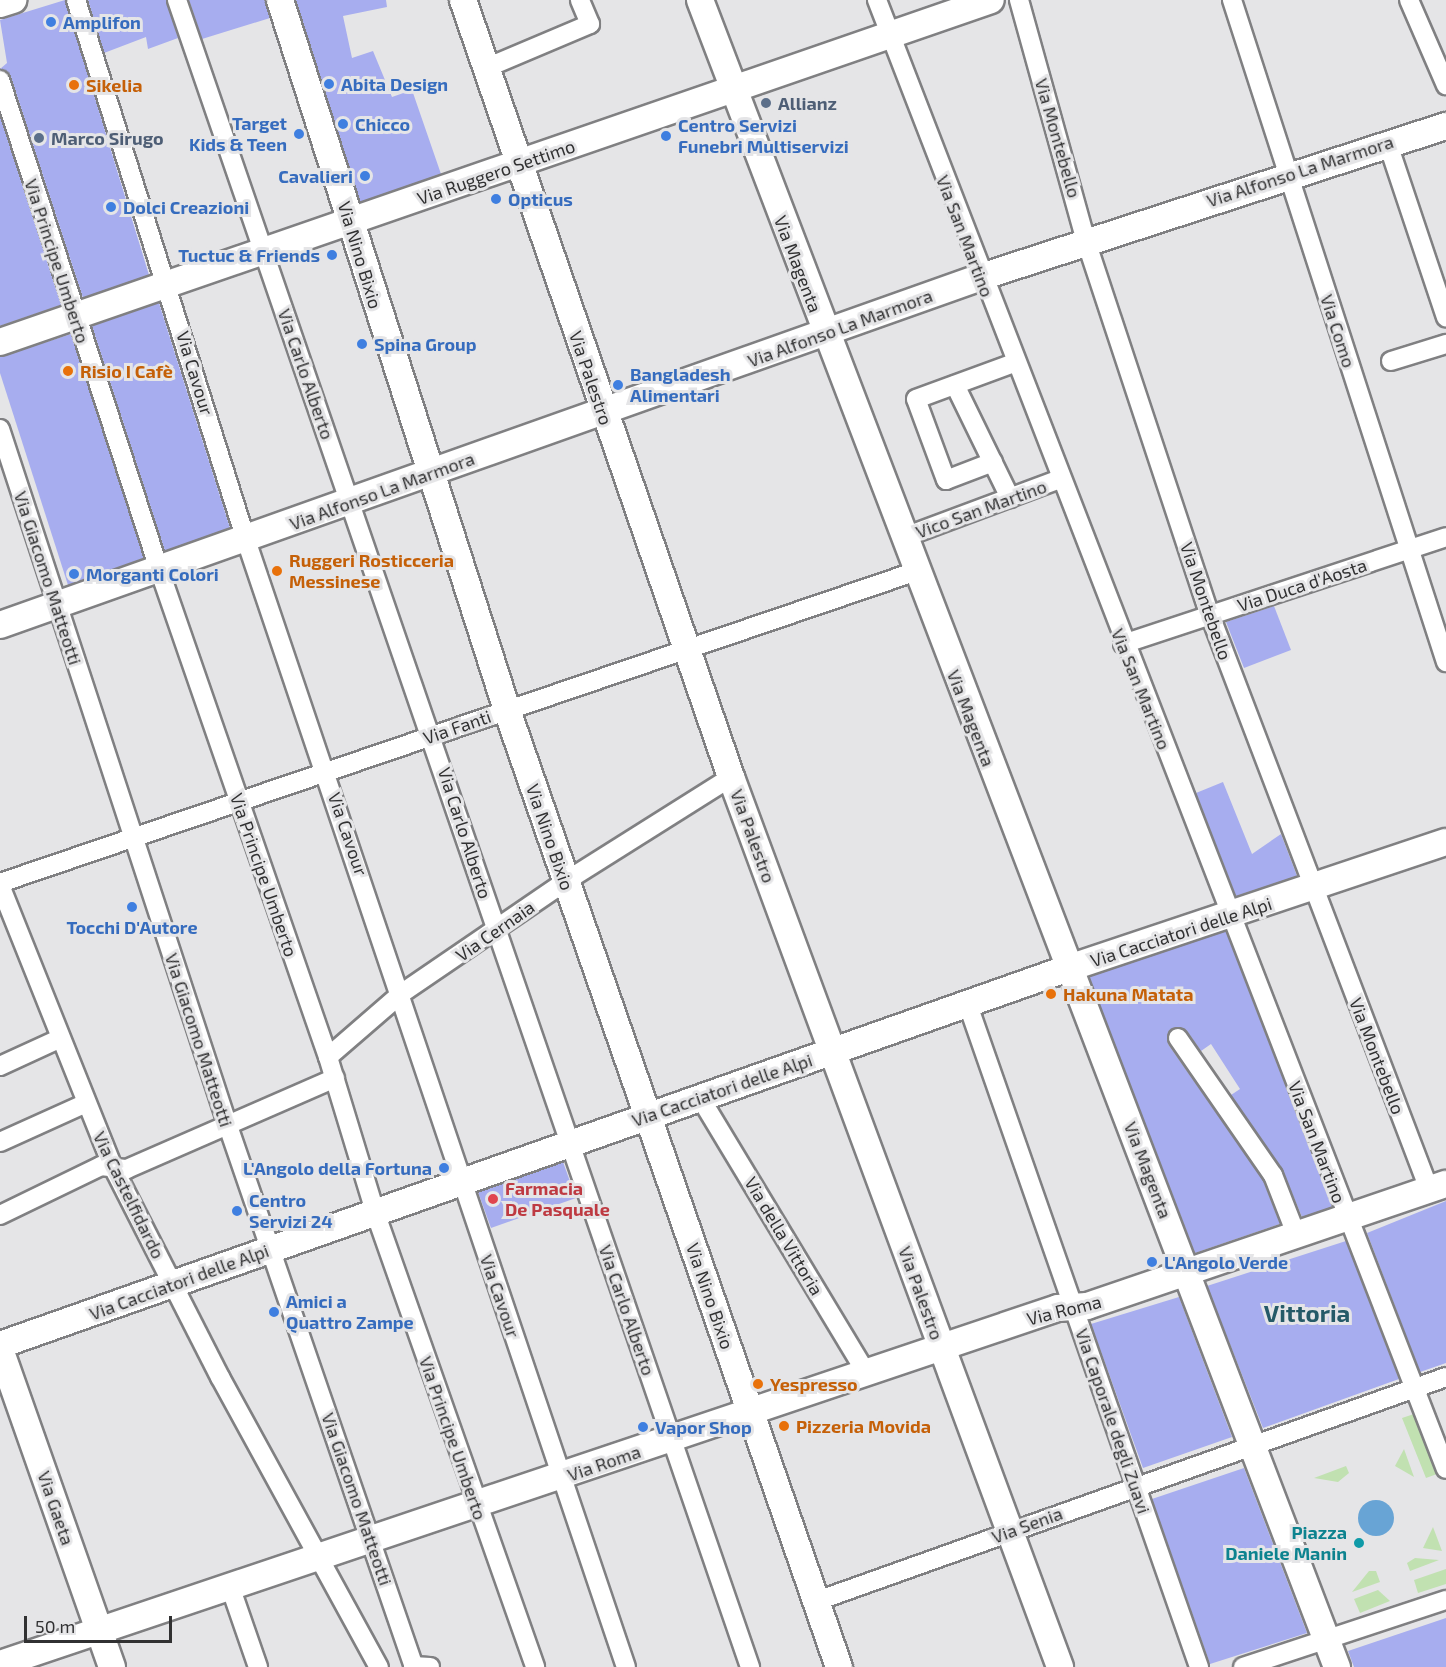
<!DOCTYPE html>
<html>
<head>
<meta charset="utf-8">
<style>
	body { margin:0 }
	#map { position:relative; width:1446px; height:1667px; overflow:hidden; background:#e5e5e7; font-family:"Exo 2",sans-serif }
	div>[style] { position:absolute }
	.green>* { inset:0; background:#c1e1b1 }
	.water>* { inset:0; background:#68a4d5 }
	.round { border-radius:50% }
	.building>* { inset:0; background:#a7adef }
	.roads { filter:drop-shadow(2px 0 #808082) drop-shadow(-2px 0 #808082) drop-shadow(0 2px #808082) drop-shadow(0 -2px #808082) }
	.street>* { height:18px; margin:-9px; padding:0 9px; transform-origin:9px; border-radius:9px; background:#fff }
	.secondary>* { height:26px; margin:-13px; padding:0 13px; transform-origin:13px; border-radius:13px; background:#fff }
	.dots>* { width:16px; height:16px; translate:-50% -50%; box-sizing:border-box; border:3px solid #e5e5e7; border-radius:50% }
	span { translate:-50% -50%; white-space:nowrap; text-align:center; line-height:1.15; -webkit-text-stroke:6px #e5e5e7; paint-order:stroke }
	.shop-label { font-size:18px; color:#366cbe; font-weight:700 }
	.left { translate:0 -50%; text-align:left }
	.right { translate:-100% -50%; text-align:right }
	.food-label { font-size:18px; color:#c56008; font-weight:700 }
	.service-label { font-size:18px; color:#4e5e75; font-weight:700 }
	.street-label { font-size:18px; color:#313132 }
	.health-label { font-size:18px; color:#be3a42; font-weight:700 }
	.culture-label { font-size:18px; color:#0d838f; font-weight:700 }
	.district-label { font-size:24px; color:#255a68; font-weight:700 }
	.scale { position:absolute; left:24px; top:1616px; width:148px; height:27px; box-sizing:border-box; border:3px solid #313132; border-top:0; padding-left:8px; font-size:18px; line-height:21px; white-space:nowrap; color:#313132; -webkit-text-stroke:4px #e5e5e7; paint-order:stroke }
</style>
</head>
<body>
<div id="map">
	<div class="green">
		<div style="clip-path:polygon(1414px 1414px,1437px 1474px,1426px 1478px,1402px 1418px)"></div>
		<div style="clip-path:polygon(1404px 1449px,1414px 1477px,1395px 1466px)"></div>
		<div style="clip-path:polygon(1346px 1466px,1349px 1473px,1338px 1482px,1314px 1478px)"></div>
		<div style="clip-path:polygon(1433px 1527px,1442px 1551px,1423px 1548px)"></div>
		<div style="clip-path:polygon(1415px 1558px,1439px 1560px,1410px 1571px,1407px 1563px)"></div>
		<div style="clip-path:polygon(1446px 1569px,1446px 1584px,1418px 1593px,1414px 1580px)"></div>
		<div style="clip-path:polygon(1369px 1571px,1376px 1571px,1380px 1582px,1352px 1592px)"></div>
		<div style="clip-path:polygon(1378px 1590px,1390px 1601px,1360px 1613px,1354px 1599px)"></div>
	</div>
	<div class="water">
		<div class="round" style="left:1358px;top:1500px;width:36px;height:36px"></div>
	</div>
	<div class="building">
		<div style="clip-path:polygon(65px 0,149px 275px,83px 298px,11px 77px,0 69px,7px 63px,0 20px)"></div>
		<div style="clip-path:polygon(88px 0,166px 0,178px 38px,148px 49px,146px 37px,104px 53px)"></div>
		<div style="clip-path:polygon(189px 0,265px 0,270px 18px,202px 39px)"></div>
		<div style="clip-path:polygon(296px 0,386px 0,387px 7px,343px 16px,352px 58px,373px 51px,392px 97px,412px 90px,441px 174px,360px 202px)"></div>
		<div style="clip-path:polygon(0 116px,61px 305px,0 326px)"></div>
		<div style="clip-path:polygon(159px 303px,230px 528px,165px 551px,92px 326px)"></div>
		<div style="clip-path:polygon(71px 334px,144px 558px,68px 585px,0 373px,0 357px)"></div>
		<div style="clip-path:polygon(1274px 606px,1291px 650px,1244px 668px,1226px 622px)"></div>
		<div style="clip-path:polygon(1223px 782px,1252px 854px,1281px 834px,1297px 876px,1236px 896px,1196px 793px)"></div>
		<div style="clip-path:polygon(1226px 931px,1332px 1207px,1302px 1217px,1282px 1169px,1231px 1095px,1240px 1089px,1211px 1044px,1201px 1051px,1187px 1031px,1176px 1027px,1168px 1033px,1168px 1044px,1263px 1180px,1280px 1224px,1195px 1253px,1089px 977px)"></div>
		<div style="clip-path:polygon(563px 1162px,576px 1198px,491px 1228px,478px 1192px)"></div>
		<div style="clip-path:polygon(1446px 1201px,1446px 1363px,1420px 1372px,1367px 1233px)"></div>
		<div style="clip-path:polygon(1346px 1241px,1399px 1379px,1263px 1428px,1207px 1286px)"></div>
		<div style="clip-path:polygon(1179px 1297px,1232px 1437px,1143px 1468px,1091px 1324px)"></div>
		<div style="clip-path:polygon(1244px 1468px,1307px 1633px,1210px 1664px,1152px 1499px)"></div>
		<div style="clip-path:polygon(1446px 1618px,1446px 1667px,1354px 1667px,1348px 1651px)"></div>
	</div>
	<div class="roads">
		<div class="street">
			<div style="left:76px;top:0;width:566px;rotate:72.53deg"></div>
			<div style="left:246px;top:540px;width:1189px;rotate:71.37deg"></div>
			<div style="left:177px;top:0;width:1763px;rotate:71.03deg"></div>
			<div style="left:877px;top:0;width:1575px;rotate:68.83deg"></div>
			<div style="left:1019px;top:0;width:250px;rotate:74.5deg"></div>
			<div style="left:1086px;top:241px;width:394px;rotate:71.7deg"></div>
			<div style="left:1210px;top:615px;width:614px;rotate:69.12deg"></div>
			<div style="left:1232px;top:0;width:696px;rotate:72.09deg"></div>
			<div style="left:1409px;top:0;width:93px;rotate:66.5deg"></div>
			<div style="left:486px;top:68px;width:113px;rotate:-22.9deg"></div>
			<div style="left:590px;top:24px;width:26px;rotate:-113deg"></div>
			<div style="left:0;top:80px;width:514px;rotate:71.99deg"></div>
			<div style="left:159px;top:569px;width:516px;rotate:70.9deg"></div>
			<div style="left:328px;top:1057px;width:162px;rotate:73.1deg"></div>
			<div style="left:375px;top:1212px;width:482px;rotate:70.6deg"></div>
			<div style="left:1387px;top:141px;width:186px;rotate:71.5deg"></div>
			<div style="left:1391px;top:361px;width:58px;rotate:-17.2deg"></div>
			<div style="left:955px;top:385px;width:126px;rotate:64deg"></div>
			<div style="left:0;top:429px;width:730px;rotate:71.89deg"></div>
			<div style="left:227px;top:1123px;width:575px;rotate:71.03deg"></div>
			<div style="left:993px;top:462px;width:50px;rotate:159deg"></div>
			<div style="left:946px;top:480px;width:86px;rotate:-110.3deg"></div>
			<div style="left:916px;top:399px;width:104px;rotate:-20.2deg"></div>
			<div style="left:902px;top:538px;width:169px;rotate:-20.5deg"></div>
			<div style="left:1123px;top:644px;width:340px;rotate:-18.3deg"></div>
			<div style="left:0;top:883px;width:965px;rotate:-18.79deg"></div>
			<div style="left:0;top:885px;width:304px;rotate:68.2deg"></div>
			<div style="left:113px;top:1167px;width:236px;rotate:63deg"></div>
			<div style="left:220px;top:1377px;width:331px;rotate:61.3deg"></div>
			<div style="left:968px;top:1005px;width:701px;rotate:70.76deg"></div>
			<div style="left:1178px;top:1038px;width:167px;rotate:55.3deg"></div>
			<div style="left:1273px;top:1175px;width:63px;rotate:68.7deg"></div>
			<div style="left:328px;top:1057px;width:98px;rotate:-40.9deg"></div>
			<div style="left:402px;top:993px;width:199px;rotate:-34.3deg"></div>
			<div style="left:566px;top:881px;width:195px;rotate:-32.2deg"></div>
			<div style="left:0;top:1066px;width:65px;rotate:-24.6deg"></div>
			<div style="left:701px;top:1099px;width:320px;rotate:58.9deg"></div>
			<div style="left:0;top:1142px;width:92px;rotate:-24.3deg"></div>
			<div style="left:0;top:1215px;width:112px;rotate:-25.9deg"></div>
			<div style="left:101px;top:1166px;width:26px;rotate:7deg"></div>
			<div style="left:127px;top:1169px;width:227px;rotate:-23.6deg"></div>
			<div style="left:231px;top:1589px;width:83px;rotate:70.9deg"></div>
			<div style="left:817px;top:1601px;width:668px;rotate:-19.6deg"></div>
			<div style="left:413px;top:1666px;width:17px;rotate:3deg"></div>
			<div style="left:1243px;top:1667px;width:214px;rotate:-18.3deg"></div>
		</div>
		<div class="secondary">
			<div style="left:280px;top:0;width:745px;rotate:72.27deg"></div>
			<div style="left:507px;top:710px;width:1013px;rotate:70.87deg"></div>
			<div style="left:463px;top:0;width:822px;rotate:70.97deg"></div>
			<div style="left:731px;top:777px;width:949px;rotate:69.71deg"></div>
			<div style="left:700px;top:0;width:1785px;rotate:69.09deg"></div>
			<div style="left:0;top:4px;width:14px;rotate:-17deg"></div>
			<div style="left:0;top:342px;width:1048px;rotate:-19.04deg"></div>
			<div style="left:0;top:625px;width:1041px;rotate:-19.53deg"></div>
			<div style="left:981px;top:277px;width:489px;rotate:-18deg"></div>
			<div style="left:0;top:1345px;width:1134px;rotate:-19.43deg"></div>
			<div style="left:1069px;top:968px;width:397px;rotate:-18.5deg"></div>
			<div style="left:0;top:1349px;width:337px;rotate:70.6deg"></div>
			<div style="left:0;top:1664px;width:1116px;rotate:-18.6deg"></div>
			<div style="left:1058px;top:1308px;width:29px;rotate:-4deg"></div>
			<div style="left:1087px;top:1306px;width:379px;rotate:-18.8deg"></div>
		</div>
	</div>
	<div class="dots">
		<div style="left:51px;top:22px;background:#3f7fe0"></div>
		<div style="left:329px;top:84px;background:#3f7fe0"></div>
		<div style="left:74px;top:85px;background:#e8710a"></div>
		<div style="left:766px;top:103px;background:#5c6f8a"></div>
		<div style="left:343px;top:124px;background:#3f7fe0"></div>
		<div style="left:299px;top:134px;background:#3f7fe0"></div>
		<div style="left:666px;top:136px;background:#3f7fe0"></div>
		<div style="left:39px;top:138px;background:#5c6f8a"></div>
		<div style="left:365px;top:176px;background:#3f7fe0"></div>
		<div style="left:496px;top:199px;background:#3f7fe0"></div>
		<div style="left:111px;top:207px;background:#3f7fe0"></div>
		<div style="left:332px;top:255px;background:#3f7fe0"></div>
		<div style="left:362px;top:344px;background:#3f7fe0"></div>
		<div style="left:68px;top:371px;background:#e8710a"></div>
		<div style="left:618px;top:385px;background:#3f7fe0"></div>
		<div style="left:277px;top:571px;background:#e8710a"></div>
		<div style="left:74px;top:574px;background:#3f7fe0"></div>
		<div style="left:132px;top:907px;background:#3f7fe0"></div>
		<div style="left:1051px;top:994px;background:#e8710a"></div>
		<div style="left:444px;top:1168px;background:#3f7fe0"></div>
		<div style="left:493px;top:1199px;background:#e0444e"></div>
		<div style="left:237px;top:1211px;background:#3f7fe0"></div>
		<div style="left:1152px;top:1262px;background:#3f7fe0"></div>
		<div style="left:274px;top:1312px;background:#3f7fe0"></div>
		<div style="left:758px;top:1384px;background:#e8710a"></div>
		<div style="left:784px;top:1426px;background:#e8710a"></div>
		<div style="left:643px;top:1427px;background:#3f7fe0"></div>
		<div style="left:1359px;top:1543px;background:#0f9aa8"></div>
	</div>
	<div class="shop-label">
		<span class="left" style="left:63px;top:22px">Amplifon</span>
		<span class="left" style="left:341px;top:84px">Abita Design</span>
		<span class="right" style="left:287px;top:134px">Target<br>Kids &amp; Teen</span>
		<span class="left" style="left:355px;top:124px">Chicco</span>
		<span class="left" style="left:678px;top:136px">Centro Servizi<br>Funebri Multiservizi</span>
		<span class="right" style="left:353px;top:176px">Cavalieri</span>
		<span class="left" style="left:508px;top:199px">Opticus</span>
		<span class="left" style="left:123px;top:207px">Dolci Creazioni</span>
		<span class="right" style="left:320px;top:255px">Tuctuc &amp; Friends</span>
		<span class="left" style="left:374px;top:344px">Spina Group</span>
		<span class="left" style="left:630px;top:385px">Bangladesh<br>Alimentari</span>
		<span class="left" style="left:86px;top:574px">Morganti Colori</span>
		<span style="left:132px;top:927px">Tocchi D'Autore</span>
		<span class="right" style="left:432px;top:1168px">L'Angolo della Fortuna</span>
		<span class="left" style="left:249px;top:1211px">Centro<br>Servizi 24</span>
		<span class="left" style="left:1164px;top:1262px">L'Angolo Verde</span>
		<span class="left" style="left:286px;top:1312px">Amici a<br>Quattro Zampe</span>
		<span class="left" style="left:655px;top:1427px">Vapor Shop</span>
	</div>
	<div class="food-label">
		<span class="left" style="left:86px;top:85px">Sikelia</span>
		<span class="left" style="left:80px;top:371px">Risio I Cafè</span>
		<span class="left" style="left:289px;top:571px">Ruggeri Rosticceria<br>Messinese</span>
		<span class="left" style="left:1063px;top:994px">Hakuna Matata</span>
		<span class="left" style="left:770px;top:1384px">Yespresso</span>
		<span class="left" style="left:796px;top:1426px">Pizzeria Movida</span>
	</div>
	<div class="service-label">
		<span class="left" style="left:778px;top:103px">Allianz</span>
		<span class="left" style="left:51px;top:138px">Marco Sirugo</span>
	</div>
	<div class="street-label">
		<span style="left:1058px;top:138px;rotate:74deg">Via Montebello</span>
		<span style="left:1300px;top:171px;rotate:-18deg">Via Alfonso La Marmora</span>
		<span style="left:496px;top:172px;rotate:-19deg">Via Ruggero Settimo</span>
		<span style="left:965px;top:236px;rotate:69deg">Via San Martino</span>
		<span style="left:360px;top:255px;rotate:73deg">Via Nino Bixio</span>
		<span style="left:57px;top:261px;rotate:72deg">Via Principe Umberto</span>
		<span style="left:798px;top:264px;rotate:69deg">Via Magenta</span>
		<span style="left:840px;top:328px;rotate:-20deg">Via Alfonso La Marmora</span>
		<span style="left:1338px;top:331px;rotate:72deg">Via Como</span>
		<span style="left:195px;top:373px;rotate:73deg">Via Cavour</span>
		<span style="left:306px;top:374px;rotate:71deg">Via Carlo Alberto</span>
		<span style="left:591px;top:378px;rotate:71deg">Via Palestro</span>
		<span style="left:382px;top:491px;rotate:-20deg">Via Alfonso La Marmora</span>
		<span style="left:981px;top:509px;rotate:-20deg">Vico San Martino</span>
		<span style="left:48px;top:578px;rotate:72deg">Via Giacomo Matteotti</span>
		<span style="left:1302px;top:585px;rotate:-18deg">Via Duca d'Aosta</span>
		<span style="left:1206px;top:601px;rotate:71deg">Via Montebello</span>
		<span style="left:1141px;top:689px;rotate:68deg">Via San Martino</span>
		<span style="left:971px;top:718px;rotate:69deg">Via Magenta</span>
		<span style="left:457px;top:727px;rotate:-19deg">Via Fanti</span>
		<span style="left:465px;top:833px;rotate:72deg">Via Carlo Alberto</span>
		<span style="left:348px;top:834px;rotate:71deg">Via Cavour</span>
		<span style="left:753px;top:836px;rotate:70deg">Via Palestro</span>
		<span style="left:550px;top:837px;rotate:71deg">Via Nino Bixio</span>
		<span style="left:264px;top:875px;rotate:71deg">Via Principe Umberto</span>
		<span style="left:495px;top:931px;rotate:-35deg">Via Cernaia</span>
		<span style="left:1181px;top:932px;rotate:-18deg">Via Cacciatori delle Alpi</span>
		<span style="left:199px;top:1040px;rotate:72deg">Via Giacomo Matteotti</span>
		<span style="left:1377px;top:1056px;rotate:69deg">Via Montebello</span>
		<span style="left:722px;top:1090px;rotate:-19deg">Via Cacciatori delle Alpi</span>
		<span style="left:1317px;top:1142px;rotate:69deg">Via San Martino</span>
		<span style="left:1148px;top:1170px;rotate:69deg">Via Magenta</span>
		<span style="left:129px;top:1195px;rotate:64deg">Via Castelfidardo</span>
		<span style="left:784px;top:1236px;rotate:59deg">Via della Vittoria</span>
		<span style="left:179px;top:1282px;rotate:-20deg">Via Cacciatori delle Alpi</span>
		<span style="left:921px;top:1293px;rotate:70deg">Via Palestro</span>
		<span style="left:500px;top:1296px;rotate:71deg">Via Cavour</span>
		<span style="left:710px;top:1296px;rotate:71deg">Via Nino Bixio</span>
		<span style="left:627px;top:1310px;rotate:71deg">Via Carlo Alberto</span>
		<span style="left:1064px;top:1310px;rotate:-14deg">Via Roma</span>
		<span style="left:1113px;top:1421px;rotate:71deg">Via Caporale degli Zuavi</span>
		<span style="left:453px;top:1438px;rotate:71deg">Via Principe Umberto</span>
		<span style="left:604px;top:1463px;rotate:-19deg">Via Roma</span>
		<span style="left:357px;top:1499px;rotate:71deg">Via Giacomo Matteotti</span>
		<span style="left:56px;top:1508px;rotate:71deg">Via Gaeta</span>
		<span style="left:1027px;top:1525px;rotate:-20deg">Via Senia</span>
	</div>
	<div class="health-label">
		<span class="left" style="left:505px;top:1199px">Farmacia<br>De Pasquale</span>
	</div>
	<div class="culture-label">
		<span class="right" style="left:1347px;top:1543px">Piazza<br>Daniele Manin</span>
	</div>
	<div class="district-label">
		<span style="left:1307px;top:1313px">Vittoria</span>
	</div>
	<div class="scale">50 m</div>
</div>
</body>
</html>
